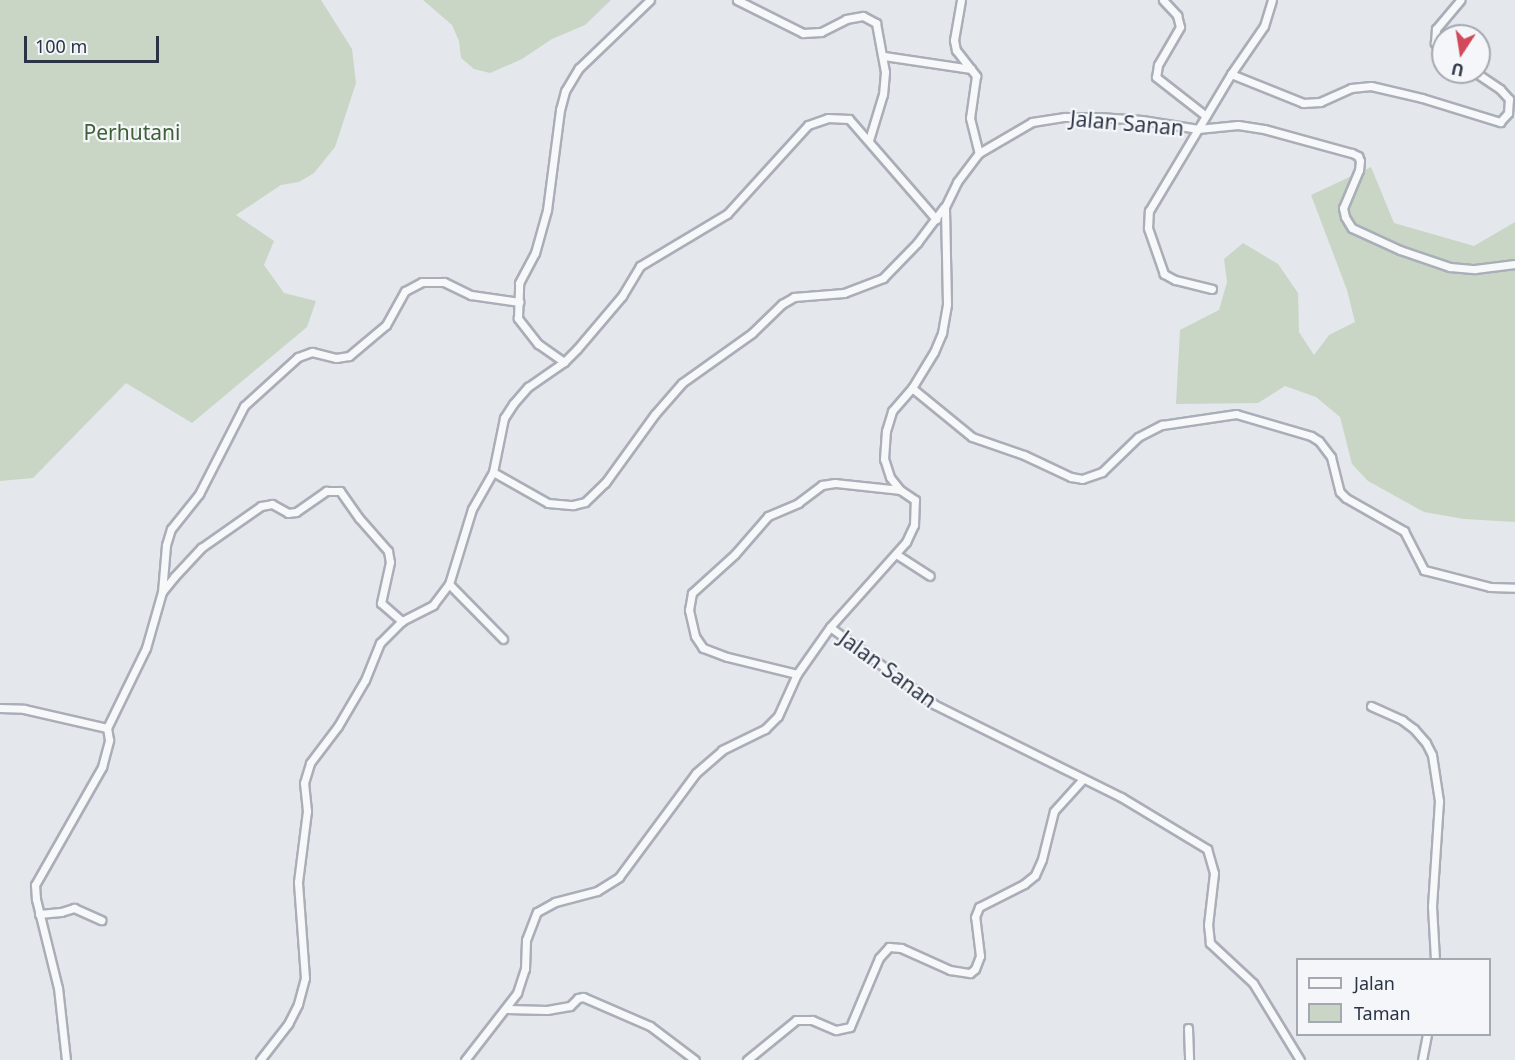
<!DOCTYPE html>
<html>
<head>
<meta charset="utf-8">
<style>
	body { margin:0 }
	#map { position:relative; width:1515px; height:1060px; overflow:hidden; background:#e4e7ec; font-family:"Noto Sans",sans-serif }
	div>[style] { position:absolute }
	.green>* { inset:0; background:#c9d6c5 }
	.roads { filter:drop-shadow(2px 0 #a9aeb7) drop-shadow(-2px 0 #a9aeb7) drop-shadow(0 2px #a9aeb7) drop-shadow(0 -2px #a9aeb7) }
	.street>* { height:7px; margin:-3.5px; padding:0 3.5px; transform-origin:3.5px; border-radius:3.5px; background:#f7f8fa }
	span { translate:-50% -50%; white-space:nowrap; text-align:center; line-height:1.15; -webkit-text-stroke:4.5px #f4f6f9; paint-order:stroke }
	.street-label { font-size:21px; color:#2b3445 }
	.park-label { font-size:21px; color:#3f6138 }
	.legend { position:absolute; left:1296px; top:958px; width:195px; height:78px; box-sizing:border-box; background:#f4f6f9; border:2px solid #a4a8b1; margin:0; padding:8px 10px; list-style:none; font-size:18px; color:#2b3445 }
	.legend li { display:flex; align-items:center; gap:12px; height:30px }
	.legend b { width:30px; border:2px solid #a4a8b1 }
	.north { position:absolute; left:1431px; top:24px; width:60px; height:60px; box-sizing:border-box; background:#f4f6f9; border:2px solid #a4a8b1; border-radius:50%; rotate:192deg; font-size:16px; font-weight:700; line-height:24px; text-align:center; color:#2b3445 }
	.north::after { content:''; display:block; margin:auto; width:21px; height:27px; background:#d1495b; clip-path:polygon(50% 0,100% 100%,50% 72%,0 100%) }
	.scale { position:absolute; left:24px; top:36px; width:135px; height:27px; box-sizing:border-box; border:3px solid #2b3445; border-top:0; padding-left:8px; font-size:18px; line-height:21px; white-space:nowrap; color:#2b3445; -webkit-text-stroke:4px #f4f6f9; paint-order:stroke }
</style>
</head>
<body>
<div id="map">
	<div class="green">
		<div style="clip-path:polygon(0 0,321px 0,352px 49px,356px 83px,335px 147px,314px 173px,299px 182px,281px 185px,236px 215px,274px 241px,264px 265px,284px 293px,316px 301px,307px 327px,192px 423px,126px 383px,33px 478px,0 481px)"></div>
		<div style="clip-path:polygon(423px 0,611px 0,585px 25px,552px 39px,522px 59px,490px 73px,474px 69px,461px 58px,459px 41px,452px 25px)"></div>
		<div style="clip-path:polygon(1371px 167px,1394px 223px,1474px 246px,1515px 222px,1515px 522px,1464px 519px,1424px 512px,1368px 481px,1352px 464px,1340px 417px,1316px 397px,1285px 386px,1258px 403px,1176px 404px,1180px 330px,1219px 310px,1227px 282px,1224px 259px,1243px 243px,1278px 264px,1298px 293px,1299px 332px,1314px 355px,1329px 335px,1355px 322px,1347px 290px,1311px 195px)"></div>
	</div>
	<div class="roads">
		<div class="street">
			<div style="left:737px;top:0;width:74px;rotate:26.6deg"></div>
			<div style="left:803px;top:33px;width:18px;rotate:-3deg"></div>
			<div style="left:821px;top:32px;width:28px;rotate:-27deg"></div>
			<div style="left:846px;top:19px;width:17px;rotate:-10deg"></div>
			<div style="left:863px;top:16px;width:15px;rotate:28deg"></div>
			<div style="left:876px;top:23px;width:50px;rotate:79.6deg"></div>
			<div style="left:885px;top:72px;width:22px;rotate:95deg"></div>
			<div style="left:883px;top:94px;width:48px;rotate:106.9deg"></div>
			<div style="left:961px;top:0;width:41px;rotate:99.9deg"></div>
			<div style="left:954px;top:40px;width:10px;rotate:79deg"></div>
			<div style="left:956px;top:50px;width:33px;rotate:52deg"></div>
			<div style="left:976px;top:76px;width:42px;rotate:98.1deg"></div>
			<div style="left:970px;top:118px;width:36px;rotate:76deg"></div>
			<div style="left:1163px;top:0;width:21px;rotate:47deg"></div>
			<div style="left:1177px;top:15px;width:12px;rotate:76deg"></div>
			<div style="left:1180px;top:27px;width:44px;rotate:120.1deg"></div>
			<div style="left:1158px;top:65px;width:12px;rotate:99deg"></div>
			<div style="left:1156px;top:77px;width:63px;rotate:38deg"></div>
			<div style="left:1443px;top:50px;width:11px;rotate:-139deg"></div>
			<div style="left:1435px;top:43px;width:14px;rotate:-86deg"></div>
			<div style="left:1436px;top:29px;width:38px;rotate:-50deg"></div>
			<div style="left:884px;top:56px;width:88px;rotate:8.5deg"></div>
			<div style="left:1231px;top:74px;width:78px;rotate:21.9deg"></div>
			<div style="left:1303px;top:103px;width:17px;rotate:-3deg"></div>
			<div style="left:1320px;top:102px;width:34px;rotate:-24deg"></div>
			<div style="left:1351px;top:88px;width:20px;rotate:-6deg"></div>
			<div style="left:1371px;top:86px;width:52px;rotate:13.2deg"></div>
			<div style="left:1422px;top:98px;width:82px;rotate:17.1deg"></div>
			<div style="left:1500px;top:122px;width:12px;rotate:-48deg"></div>
			<div style="left:1508px;top:113px;width:14px;rotate:-86deg"></div>
			<div style="left:1509px;top:99px;width:13px;rotate:-132deg"></div>
			<div style="left:1500px;top:89px;width:30px;rotate:-146deg"></div>
			<div style="left:1212px;top:289px;width:38px;rotate:-166deg"></div>
			<div style="left:1175px;top:280px;width:13px;rotate:-151deg"></div>
			<div style="left:1164px;top:274px;width:49px;rotate:-109.2deg"></div>
			<div style="left:1148px;top:228px;width:17px;rotate:-87deg"></div>
			<div style="left:1149px;top:211px;width:160px;rotate:-59.1deg"></div>
			<div style="left:1231px;top:74px;width:58px;rotate:-55.5deg"></div>
			<div style="left:1264px;top:26px;width:27px;rotate:-73deg"></div>
			<div style="left:564px;top:362px;width:32px;rotate:-145deg"></div>
			<div style="left:538px;top:344px;width:33px;rotate:-128deg"></div>
			<div style="left:518px;top:318px;width:35px;rotate:-88deg"></div>
			<div style="left:519px;top:283px;width:34px;rotate:-62deg"></div>
			<div style="left:535px;top:253px;width:45px;rotate:-74.4deg"></div>
			<div style="left:547px;top:210px;width:101px;rotate:-82.6deg"></div>
			<div style="left:560px;top:110px;width:20px;rotate:-75deg"></div>
			<div style="left:565px;top:91px;width:27px;rotate:-59deg"></div>
			<div style="left:579px;top:68px;width:98px;rotate:-43.8deg"></div>
			<div style="left:912px;top:388px;width:77px;rotate:39.2deg"></div>
			<div style="left:972px;top:437px;width:55px;rotate:19.1deg"></div>
			<div style="left:1024px;top:455px;width:52px;rotate:25.1deg"></div>
			<div style="left:1071px;top:477px;width:11px;rotate:10deg"></div>
			<div style="left:1082px;top:479px;width:21px;rotate:-19deg"></div>
			<div style="left:1102px;top:472px;width:50px;rotate:-44.2deg"></div>
			<div style="left:1138px;top:437px;width:27px;rotate:-27deg"></div>
			<div style="left:1162px;top:425px;width:75px;rotate:-8.5deg"></div>
			<div style="left:1236px;top:414px;width:78px;rotate:16.3deg"></div>
			<div style="left:1311px;top:436px;width:9px;rotate:32deg"></div>
			<div style="left:1319px;top:441px;width:20px;rotate:53deg"></div>
			<div style="left:1331px;top:457px;width:36px;rotate:76deg"></div>
			<div style="left:1340px;top:492px;width:8px;rotate:45deg"></div>
			<div style="left:1346px;top:498px;width:67px;rotate:29.6deg"></div>
			<div style="left:1404px;top:531px;width:44px;rotate:62.9deg"></div>
			<div style="left:1424px;top:570px;width:68px;rotate:14.4deg"></div>
			<div style="left:1490px;top:587px;width:25px;rotate:2deg"></div>
			<div style="left:493px;top:472px;width:63px;rotate:29.4deg"></div>
			<div style="left:548px;top:503px;width:25px;rotate:5deg"></div>
			<div style="left:573px;top:505px;width:12px;rotate:-14deg"></div>
			<div style="left:585px;top:502px;width:28px;rotate:-44deg"></div>
			<div style="left:605px;top:483px;width:85px;rotate:-54.1deg"></div>
			<div style="left:655px;top:414px;width:41px;rotate:-48.9deg"></div>
			<div style="left:682px;top:383px;width:86px;rotate:-35.5deg"></div>
			<div style="left:752px;top:333px;width:42px;rotate:-44deg"></div>
			<div style="left:782px;top:304px;width:14px;rotate:-30deg"></div>
			<div style="left:794px;top:297px;width:50px;rotate:-4.6deg"></div>
			<div style="left:844px;top:293px;width:42px;rotate:-21deg"></div>
			<div style="left:883px;top:278px;width:49px;rotate:-45.8deg"></div>
			<div style="left:917px;top:243px;width:45px;rotate:-53.1deg"></div>
			<div style="left:896px;top:554px;width:40px;rotate:32.9deg"></div>
			<div style="left:449px;top:584px;width:77px;rotate:45.5deg"></div>
			<div style="left:162px;top:592px;width:47px;rotate:-85.1deg"></div>
			<div style="left:166px;top:545px;width:17px;rotate:-73deg"></div>
			<div style="left:171px;top:529px;width:45px;rotate:-51.3deg"></div>
			<div style="left:199px;top:494px;width:99px;rotate:-62.9deg"></div>
			<div style="left:244px;top:406px;width:73px;rotate:-42.2deg"></div>
			<div style="left:298px;top:357px;width:15px;rotate:-20deg"></div>
			<div style="left:312px;top:352px;width:25px;rotate:14deg"></div>
			<div style="left:336px;top:358px;width:13px;rotate:-9deg"></div>
			<div style="left:349px;top:356px;width:48px;rotate:-40deg"></div>
			<div style="left:386px;top:325px;width:39px;rotate:-61deg"></div>
			<div style="left:405px;top:291px;width:19px;rotate:-28deg"></div>
			<div style="left:422px;top:282px;width:22px"></div>
			<div style="left:444px;top:282px;width:30px;rotate:26deg"></div>
			<div style="left:471px;top:295px;width:49px;rotate:8.3deg"></div>
			<div style="left:797px;top:674px;width:72px;rotate:-166.3deg"></div>
			<div style="left:727px;top:657px;width:26px;rotate:-159deg"></div>
			<div style="left:703px;top:648px;width:14px;rotate:-124deg"></div>
			<div style="left:695px;top:636px;width:27px;rotate:-103deg"></div>
			<div style="left:689px;top:610px;width:17px;rotate:-80deg"></div>
			<div style="left:692px;top:593px;width:58px;rotate:-42.2deg"></div>
			<div style="left:735px;top:554px;width:50px;rotate:-49deg"></div>
			<div style="left:768px;top:516px;width:33px;rotate:-23deg"></div>
			<div style="left:798px;top:503px;width:30px;rotate:-37deg"></div>
			<div style="left:822px;top:485px;width:13px;rotate:-9deg"></div>
			<div style="left:835px;top:483px;width:65px;rotate:6.1deg"></div>
			<div style="left:1371px;top:706px;width:34px;rotate:24deg"></div>
			<div style="left:1402px;top:720px;width:15px;rotate:37deg"></div>
			<div style="left:1414px;top:729px;width:18px;rotate:49deg"></div>
			<div style="left:1426px;top:743px;width:13px;rotate:63deg"></div>
			<div style="left:1432px;top:755px;width:47px;rotate:81.3deg"></div>
			<div style="left:1439px;top:801px;width:105px;rotate:93.8deg"></div>
			<div style="left:1432px;top:906px;width:54px;rotate:86.8deg"></div>
			<div style="left:0;top:708px;width:24px;rotate:2deg"></div>
			<div style="left:24px;top:709px;width:85px;rotate:12.9deg"></div>
			<div style="left:39px;top:914px;width:22px;rotate:-5deg"></div>
			<div style="left:61px;top:912px;width:14px;rotate:-17deg"></div>
			<div style="left:74px;top:908px;width:30px;rotate:24deg"></div>
			<div style="left:507px;top:1009px;width:40px;rotate:1.4deg"></div>
			<div style="left:547px;top:1010px;width:23px;rotate:-10deg"></div>
			<div style="left:570px;top:1006px;width:11px;rotate:-45deg"></div>
			<div style="left:578px;top:998px;width:5px;rotate:-11deg"></div>
			<div style="left:583px;top:997px;width:73px;rotate:23.4deg"></div>
			<div style="left:650px;top:1026px;width:56px;rotate:37.1deg"></div>
			<div style="left:1188px;top:1028px;width:32px;rotate:88deg"></div>
			<div style="left:66px;top:1060px;width:72px;rotate:-96.3deg"></div>
			<div style="left:58px;top:988px;width:92px;rotate:-103.9deg"></div>
			<div style="left:36px;top:899px;width:14px;rotate:-94deg"></div>
			<div style="left:35px;top:885px;width:136px;rotate:-60.4deg"></div>
			<div style="left:102px;top:767px;width:28px;rotate:-75deg"></div>
			<div style="left:109px;top:740px;width:12px;rotate:-99deg"></div>
			<div style="left:107px;top:728px;width:89px;rotate:-64deg"></div>
			<div style="left:146px;top:648px;width:58px;rotate:-74.1deg"></div>
			<div style="left:162px;top:592px;width:19px;rotate:-51deg"></div>
			<div style="left:174px;top:577px;width:40px;rotate:-47deg"></div>
			<div style="left:201px;top:548px;width:73px;rotate:-35deg"></div>
			<div style="left:261px;top:506px;width:11px;rotate:-10deg"></div>
			<div style="left:272px;top:504px;width:18px;rotate:29deg"></div>
			<div style="left:288px;top:513px;width:8px;rotate:-7deg"></div>
			<div style="left:296px;top:512px;width:37px;rotate:-35deg"></div>
			<div style="left:326px;top:491px;width:14px"></div>
			<div style="left:340px;top:491px;width:33px;rotate:55deg"></div>
			<div style="left:359px;top:518px;width:44px;rotate:48.7deg"></div>
			<div style="left:388px;top:551px;width:11px;rotate:80deg"></div>
			<div style="left:390px;top:562px;width:42px;rotate:102.4deg"></div>
			<div style="left:381px;top:603px;width:28px;rotate:41deg"></div>
			<div style="left:260px;top:1060px;width:46px;rotate:-52.1deg"></div>
			<div style="left:288px;top:1024px;width:22px;rotate:-63deg"></div>
			<div style="left:298px;top:1004px;width:27px;rotate:-75deg"></div>
			<div style="left:305px;top:978px;width:96px;rotate:-94.2deg"></div>
			<div style="left:298px;top:882px;width:72px;rotate:-82.8deg"></div>
			<div style="left:307px;top:811px;width:28px;rotate:-96deg"></div>
			<div style="left:304px;top:783px;width:21px;rotate:-73deg"></div>
			<div style="left:310px;top:763px;width:46px;rotate:-52.9deg"></div>
			<div style="left:338px;top:726px;width:53px;rotate:-59.6deg"></div>
			<div style="left:365px;top:680px;width:40px;rotate:-68deg"></div>
			<div style="left:380px;top:643px;width:31px;rotate:-45deg"></div>
			<div style="left:402px;top:621px;width:35px;rotate:-27deg"></div>
			<div style="left:433px;top:605px;width:26px;rotate:-53deg"></div>
			<div style="left:449px;top:584px;width:78px;rotate:-73deg"></div>
			<div style="left:472px;top:509px;width:43px;rotate:-60.4deg"></div>
			<div style="left:493px;top:472px;width:55px;rotate:-78.5deg"></div>
			<div style="left:504px;top:418px;width:17px;rotate:-57deg"></div>
			<div style="left:513px;top:404px;width:23px;rotate:-49deg"></div>
			<div style="left:528px;top:387px;width:44px;rotate:-34.8deg"></div>
			<div style="left:564px;top:362px;width:18px;rotate:-45deg"></div>
			<div style="left:577px;top:349px;width:70px;rotate:-49.7deg"></div>
			<div style="left:622px;top:296px;width:35px;rotate:-59deg"></div>
			<div style="left:640px;top:266px;width:101px;rotate:-30.9deg"></div>
			<div style="left:727px;top:214px;width:120px;rotate:-47.7deg"></div>
			<div style="left:808px;top:125px;width:21px;rotate:-19deg"></div>
			<div style="left:828px;top:118px;width:21px;rotate:3deg"></div>
			<div style="left:849px;top:119px;width:133px;rotate:49deg"></div>
			<div style="left:465px;top:1060px;width:85px;rotate:-52.2deg"></div>
			<div style="left:517px;top:993px;width:25px;rotate:-72deg"></div>
			<div style="left:525px;top:969px;width:29px;rotate:-88deg"></div>
			<div style="left:526px;top:940px;width:30px;rotate:-69deg"></div>
			<div style="left:537px;top:912px;width:21px;rotate:-29deg"></div>
			<div style="left:555px;top:902px;width:43px;rotate:-14.7deg"></div>
			<div style="left:597px;top:891px;width:26px;rotate:-32deg"></div>
			<div style="left:619px;top:877px;width:129px;rotate:-53.5deg"></div>
			<div style="left:696px;top:773px;width:35px;rotate:-41deg"></div>
			<div style="left:722px;top:750px;width:48px;rotate:-26deg"></div>
			<div style="left:765px;top:729px;width:18px;rotate:-45deg"></div>
			<div style="left:778px;top:716px;width:46px;rotate:-65.7deg"></div>
			<div style="left:797px;top:674px;width:57px;rotate:-54.9deg"></div>
			<div style="left:747px;top:1060px;width:63px;rotate:-39.2deg"></div>
			<div style="left:796px;top:1020px;width:16px"></div>
			<div style="left:812px;top:1020px;width:26px;rotate:23deg"></div>
			<div style="left:836px;top:1030px;width:14px;rotate:-12deg"></div>
			<div style="left:850px;top:1027px;width:75px;rotate:-67.2deg"></div>
			<div style="left:879px;top:958px;width:15px;rotate:-48deg"></div>
			<div style="left:889px;top:947px;width:12px;rotate:5deg"></div>
			<div style="left:901px;top:948px;width:54px;rotate:24.2deg"></div>
			<div style="left:950px;top:970px;width:20px;rotate:9deg"></div>
			<div style="left:970px;top:973px;width:6px;rotate:-39deg"></div>
			<div style="left:975px;top:969px;width:14px;rotate:-69deg"></div>
			<div style="left:980px;top:956px;width:39px;rotate:-97deg"></div>
			<div style="left:975px;top:917px;width:11px;rotate:-68deg"></div>
			<div style="left:979px;top:907px;width:51px;rotate:-27.1deg"></div>
			<div style="left:1024px;top:884px;width:14px;rotate:-39deg"></div>
			<div style="left:1035px;top:875px;width:17px;rotate:-66deg"></div>
			<div style="left:1042px;top:859px;width:49px;rotate:-76deg"></div>
			<div style="left:1054px;top:811px;width:43px;rotate:-47.8deg"></div>
			<div style="left:1300px;top:1060px;width:90px;rotate:-121.4deg"></div>
			<div style="left:1253px;top:983px;width:59px;rotate:-137.1deg"></div>
			<div style="left:1210px;top:943px;width:18px;rotate:-96deg"></div>
			<div style="left:1208px;top:925px;width:52px;rotate:-83.4deg"></div>
			<div style="left:1214px;top:873px;width:25px;rotate:-106deg"></div>
			<div style="left:1207px;top:849px;width:100px;rotate:-148.8deg"></div>
			<div style="left:1121px;top:797px;width:209px;rotate:-153.6deg"></div>
			<div style="left:934px;top:704px;width:129px;rotate:-143.5deg"></div>
			<div style="left:830px;top:627px;width:114px;rotate:-48.2deg"></div>
			<div style="left:906px;top:542px;width:19px;rotate:-65deg"></div>
			<div style="left:914px;top:525px;width:25px;rotate:-88deg"></div>
			<div style="left:915px;top:500px;width:18px;rotate:-146deg"></div>
			<div style="left:900px;top:490px;width:16px;rotate:-128deg"></div>
			<div style="left:890px;top:477px;width:19px;rotate:-108deg"></div>
			<div style="left:884px;top:459px;width:28px;rotate:-86deg"></div>
			<div style="left:886px;top:431px;width:21px;rotate:-73deg"></div>
			<div style="left:892px;top:411px;width:30px;rotate:-49deg"></div>
			<div style="left:912px;top:388px;width:42px;rotate:-58.6deg"></div>
			<div style="left:934px;top:352px;width:21px;rotate:-67deg"></div>
			<div style="left:942px;top:333px;width:29px;rotate:-80deg"></div>
			<div style="left:947px;top:304px;width:97px;rotate:-91.2deg"></div>
			<div style="left:945px;top:207px;width:28px;rotate:-64deg"></div>
			<div style="left:957px;top:182px;width:36px;rotate:-53deg"></div>
			<div style="left:979px;top:153px;width:61px;rotate:-30.3deg"></div>
			<div style="left:1032px;top:122px;width:33px;rotate:-9deg"></div>
			<div style="left:1065px;top:117px;width:34px"></div>
			<div style="left:1099px;top:117px;width:43px;rotate:4deg"></div>
			<div style="left:1142px;top:120px;width:57px;rotate:9.1deg"></div>
			<div style="left:1198px;top:129px;width:40px;rotate:-5.7deg"></div>
			<div style="left:1238px;top:125px;width:26px;rotate:9deg"></div>
			<div style="left:1264px;top:129px;width:91px;rotate:15.3deg"></div>
			<div style="left:1352px;top:153px;width:7px;rotate:27deg"></div>
			<div style="left:1358px;top:156px;width:5px;rotate:68deg"></div>
			<div style="left:1360px;top:161px;width:9px;rotate:96deg"></div>
			<div style="left:1359px;top:170px;width:41px;rotate:112.8deg"></div>
			<div style="left:1343px;top:208px;width:9px;rotate:77deg"></div>
			<div style="left:1345px;top:217px;width:13px;rotate:58deg"></div>
			<div style="left:1352px;top:228px;width:53px;rotate:24.6deg"></div>
			<div style="left:1400px;top:250px;width:53px;rotate:18.8deg"></div>
			<div style="left:1450px;top:267px;width:25px;rotate:5deg"></div>
			<div style="left:1475px;top:269px;width:40px;rotate:-7.1deg"></div>
			<div style="left:1422px;top:1060px;width:26px;rotate:-79deg"></div>
		</div>
	</div>
	<div class="street-label">
		<span style="left:1127px;top:123px;rotate:5deg">Jalan Sanan</span>
		<span style="left:888px;top:669px;rotate:36deg">Jalan Sanan</span>
	</div>
	<div class="park-label">
		<span style="left:132px;top:132px">Perhutani</span>
	</div>
	<ul class="legend">
	<li><b style="height:8px;background:#f7f8fa"></b>Jalan</li>
	<li><b style="height:16px;background:#c9d6c5"></b>Taman</li>
	</ul>
	<div class="north">U</div>
	<div class="scale">100 m</div>
</div>
</body>
</html>
